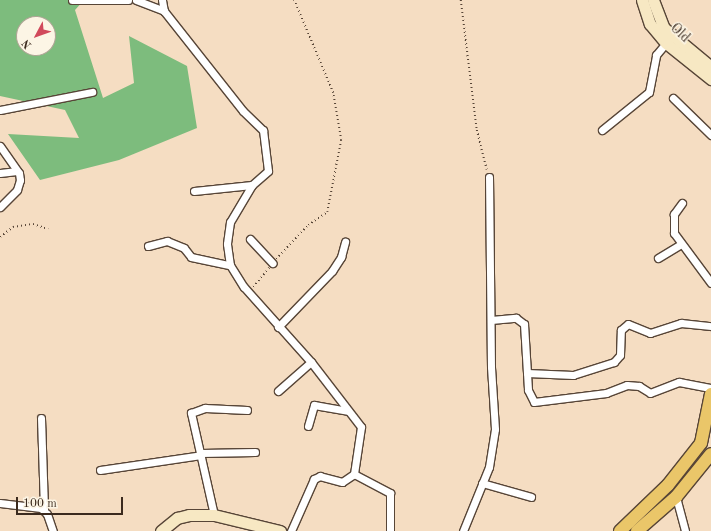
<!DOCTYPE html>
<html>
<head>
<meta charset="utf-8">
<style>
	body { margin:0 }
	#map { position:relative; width:711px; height:531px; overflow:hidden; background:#f5ddc2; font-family:"Old Standard TT",serif }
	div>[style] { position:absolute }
	.forest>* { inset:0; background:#7dbc7d }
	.path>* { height:1.5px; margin-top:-0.75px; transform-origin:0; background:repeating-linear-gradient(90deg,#574537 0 1px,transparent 0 4px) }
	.roads { filter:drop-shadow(1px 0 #574537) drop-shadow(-1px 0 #574537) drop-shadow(0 1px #574537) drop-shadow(0 -1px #574537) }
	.street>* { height:7px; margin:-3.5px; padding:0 3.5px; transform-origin:3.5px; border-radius:3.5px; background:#fff }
	.secondary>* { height:11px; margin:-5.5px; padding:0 5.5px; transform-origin:5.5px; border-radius:5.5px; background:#f7e8c3 }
	.primary>* { height:12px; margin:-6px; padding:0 6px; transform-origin:6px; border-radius:6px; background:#eac669 }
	span { translate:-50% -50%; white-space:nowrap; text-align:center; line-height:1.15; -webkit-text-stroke:3px #fcf5e5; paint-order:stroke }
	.street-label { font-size:14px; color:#3b2a1e }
	.north { position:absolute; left:16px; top:16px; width:40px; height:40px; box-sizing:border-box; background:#fcf5e5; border:1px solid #afa495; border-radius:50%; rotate:229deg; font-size:11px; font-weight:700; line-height:16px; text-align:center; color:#3b2a1e }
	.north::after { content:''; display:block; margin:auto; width:14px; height:18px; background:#d1495b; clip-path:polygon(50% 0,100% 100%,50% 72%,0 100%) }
	.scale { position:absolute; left:16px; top:497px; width:107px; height:18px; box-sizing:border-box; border:2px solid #3b2a1e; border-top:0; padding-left:5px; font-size:12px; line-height:14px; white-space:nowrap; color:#3b2a1e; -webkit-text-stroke:3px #fcf5e5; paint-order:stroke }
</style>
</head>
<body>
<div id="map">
	<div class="forest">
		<div style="clip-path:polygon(evenodd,0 0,84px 0,75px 10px,103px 98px,134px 83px,129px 36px,187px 66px,197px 128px,119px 160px,40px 180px,8px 134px,79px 138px,65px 110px,0 96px,0 0,24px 24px,48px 24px,48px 48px,24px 48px,24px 24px)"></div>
	</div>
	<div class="path">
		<div style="left:461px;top:0;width:131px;rotate:83deg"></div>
		<div style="left:477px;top:130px;width:41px;rotate:76deg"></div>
		<div style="left:0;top:237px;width:16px;rotate:-38deg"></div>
		<div style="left:13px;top:227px;width:20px;rotate:-9deg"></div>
		<div style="left:33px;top:224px;width:16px;rotate:18deg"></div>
		<div style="left:276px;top:259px;width:47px;rotate:-46.7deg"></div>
		<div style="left:308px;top:225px;width:23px;rotate:-34deg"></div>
		<div style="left:327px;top:212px;width:73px;rotate:-79deg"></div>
		<div style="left:341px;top:140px;width:48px;rotate:-99.7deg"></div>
		<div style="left:333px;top:93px;width:101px;rotate:-112.8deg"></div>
		<div style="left:253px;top:287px;width:25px;rotate:-50deg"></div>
	</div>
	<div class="roads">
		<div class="street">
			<div style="left:72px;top:0;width:56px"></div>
			<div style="left:136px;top:0;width:30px;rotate:21deg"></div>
			<div style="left:164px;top:11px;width:127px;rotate:51.7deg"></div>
			<div style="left:243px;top:111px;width:28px;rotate:44deg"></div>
			<div style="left:263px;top:130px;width:41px;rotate:83deg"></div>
			<div style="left:268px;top:171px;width:21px;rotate:139deg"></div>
			<div style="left:252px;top:185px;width:43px;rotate:120.7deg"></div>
			<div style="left:230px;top:222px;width:22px;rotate:98deg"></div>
			<div style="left:227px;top:244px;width:21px;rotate:82deg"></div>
			<div style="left:230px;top:265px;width:26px;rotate:58deg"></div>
			<div style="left:244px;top:287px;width:101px;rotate:48.2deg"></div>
			<div style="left:311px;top:362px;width:82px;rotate:52.4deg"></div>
			<div style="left:361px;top:427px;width:48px;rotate:98.5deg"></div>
			<div style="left:354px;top:474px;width:14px;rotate:146deg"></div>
			<div style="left:342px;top:482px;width:23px;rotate:-165deg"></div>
			<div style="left:320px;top:476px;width:7px;rotate:153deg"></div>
			<div style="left:314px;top:479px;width:57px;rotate:113.9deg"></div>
			<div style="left:162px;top:0;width:11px;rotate:80deg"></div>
			<div style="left:673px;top:98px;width:53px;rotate:44.2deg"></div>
			<div style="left:0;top:110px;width:94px;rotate:-11.1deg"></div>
			<div style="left:602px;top:130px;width:60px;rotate:-39deg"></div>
			<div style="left:649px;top:92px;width:38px;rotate:-79deg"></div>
			<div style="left:656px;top:55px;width:16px;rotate:-50deg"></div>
			<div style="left:0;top:146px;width:33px;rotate:55deg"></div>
			<div style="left:19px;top:173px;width:7px;rotate:82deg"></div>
			<div style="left:20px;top:180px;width:10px;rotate:107deg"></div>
			<div style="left:17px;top:190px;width:24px;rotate:135deg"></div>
			<div style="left:0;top:173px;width:17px;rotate:-7deg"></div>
			<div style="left:194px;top:191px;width:58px;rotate:-5.9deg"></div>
			<div style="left:682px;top:203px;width:14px;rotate:126deg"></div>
			<div style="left:674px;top:214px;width:19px;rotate:90deg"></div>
			<div style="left:674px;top:233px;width:62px;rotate:53.5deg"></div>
			<div style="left:250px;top:239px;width:33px;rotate:47deg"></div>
			<div style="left:148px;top:246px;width:20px;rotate:-15deg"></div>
			<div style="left:167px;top:241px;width:18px;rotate:22deg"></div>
			<div style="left:184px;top:248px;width:11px;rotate:52deg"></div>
			<div style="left:191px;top:257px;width:40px;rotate:12deg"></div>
			<div style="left:658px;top:258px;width:27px;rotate:-31deg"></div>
			<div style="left:491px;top:320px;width:25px;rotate:-5deg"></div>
			<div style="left:516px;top:318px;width:10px;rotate:37deg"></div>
			<div style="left:524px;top:324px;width:66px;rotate:86.5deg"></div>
			<div style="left:528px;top:390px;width:13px;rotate:63deg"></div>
			<div style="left:534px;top:402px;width:73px;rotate:-7.1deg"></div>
			<div style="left:606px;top:393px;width:22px;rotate:-21deg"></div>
			<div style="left:627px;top:385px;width:12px;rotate:5deg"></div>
			<div style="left:639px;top:386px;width:13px;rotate:32deg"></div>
			<div style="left:650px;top:393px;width:31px;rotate:-21deg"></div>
			<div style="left:679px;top:382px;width:33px;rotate:11deg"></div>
			<div style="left:278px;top:327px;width:78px;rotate:-46deg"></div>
			<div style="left:332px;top:271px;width:17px;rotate:-57deg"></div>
			<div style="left:341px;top:257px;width:16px;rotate:-75deg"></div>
			<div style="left:527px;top:373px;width:46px;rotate:2.5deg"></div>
			<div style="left:573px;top:375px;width:43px;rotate:-17.6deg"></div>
			<div style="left:614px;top:362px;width:9px;rotate:-49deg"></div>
			<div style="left:620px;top:355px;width:25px;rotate:-88deg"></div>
			<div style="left:621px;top:330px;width:9px;rotate:-41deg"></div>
			<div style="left:628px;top:324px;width:24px;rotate:22deg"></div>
			<div style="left:650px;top:333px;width:33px;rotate:-18deg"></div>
			<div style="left:681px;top:323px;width:30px;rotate:6deg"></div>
			<div style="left:278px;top:391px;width:44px;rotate:-41.3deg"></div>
			<div style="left:41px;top:418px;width:92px;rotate:88.1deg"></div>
			<div style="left:308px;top:426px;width:22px;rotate:-74deg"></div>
			<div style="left:314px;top:405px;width:34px;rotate:10deg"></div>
			<div style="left:201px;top:453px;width:54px;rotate:-1.1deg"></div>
			<div style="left:100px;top:470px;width:102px;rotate:-8.4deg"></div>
			<div style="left:354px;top:474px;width:41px;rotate:27.8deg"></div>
			<div style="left:390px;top:493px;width:38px;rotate:90deg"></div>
			<div style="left:482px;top:483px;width:51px;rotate:15.9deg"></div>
			<div style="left:676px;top:497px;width:35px;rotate:75deg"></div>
			<div style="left:0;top:503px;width:41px;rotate:7deg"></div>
			<div style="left:41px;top:508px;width:8px;rotate:45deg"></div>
			<div style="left:47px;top:514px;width:18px;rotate:71deg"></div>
			<div style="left:214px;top:515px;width:105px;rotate:-102.7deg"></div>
			<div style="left:191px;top:413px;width:15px;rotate:-20deg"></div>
			<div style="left:205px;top:408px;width:42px;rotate:2.7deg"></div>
			<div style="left:463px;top:531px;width:69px;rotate:-67.9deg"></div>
			<div style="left:489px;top:467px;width:38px;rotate:-81deg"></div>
			<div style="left:495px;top:429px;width:62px;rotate:-93.7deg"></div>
			<div style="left:491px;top:367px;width:190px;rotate:-90.6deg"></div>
		</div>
		<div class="secondary">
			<div style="left:642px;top:0;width:25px;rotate:72deg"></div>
			<div style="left:650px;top:24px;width:25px;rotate:50deg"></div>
			<div style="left:666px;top:43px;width:58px;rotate:38.7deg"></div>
			<div style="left:653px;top:0;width:30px;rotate:69deg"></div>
			<div style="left:664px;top:28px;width:61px;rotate:39.7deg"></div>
			<div style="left:161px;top:531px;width:21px;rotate:-39deg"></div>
			<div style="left:177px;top:518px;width:12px;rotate:-14deg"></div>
			<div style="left:189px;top:515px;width:25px"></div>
			<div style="left:214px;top:515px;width:68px;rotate:13.6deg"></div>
		</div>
		<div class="primary">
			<div style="left:620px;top:531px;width:66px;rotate:-43.8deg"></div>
			<div style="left:668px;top:485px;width:53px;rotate:-51.8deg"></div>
			<div style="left:701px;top:443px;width:50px;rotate:-78.5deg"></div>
			<div style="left:637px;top:531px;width:52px;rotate:-41.1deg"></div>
			<div style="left:676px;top:497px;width:55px;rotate:-50.9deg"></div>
		</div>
	</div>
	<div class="street-label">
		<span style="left:680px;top:33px;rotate:43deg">Old</span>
	</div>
	<div class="north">N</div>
	<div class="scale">100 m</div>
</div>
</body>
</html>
